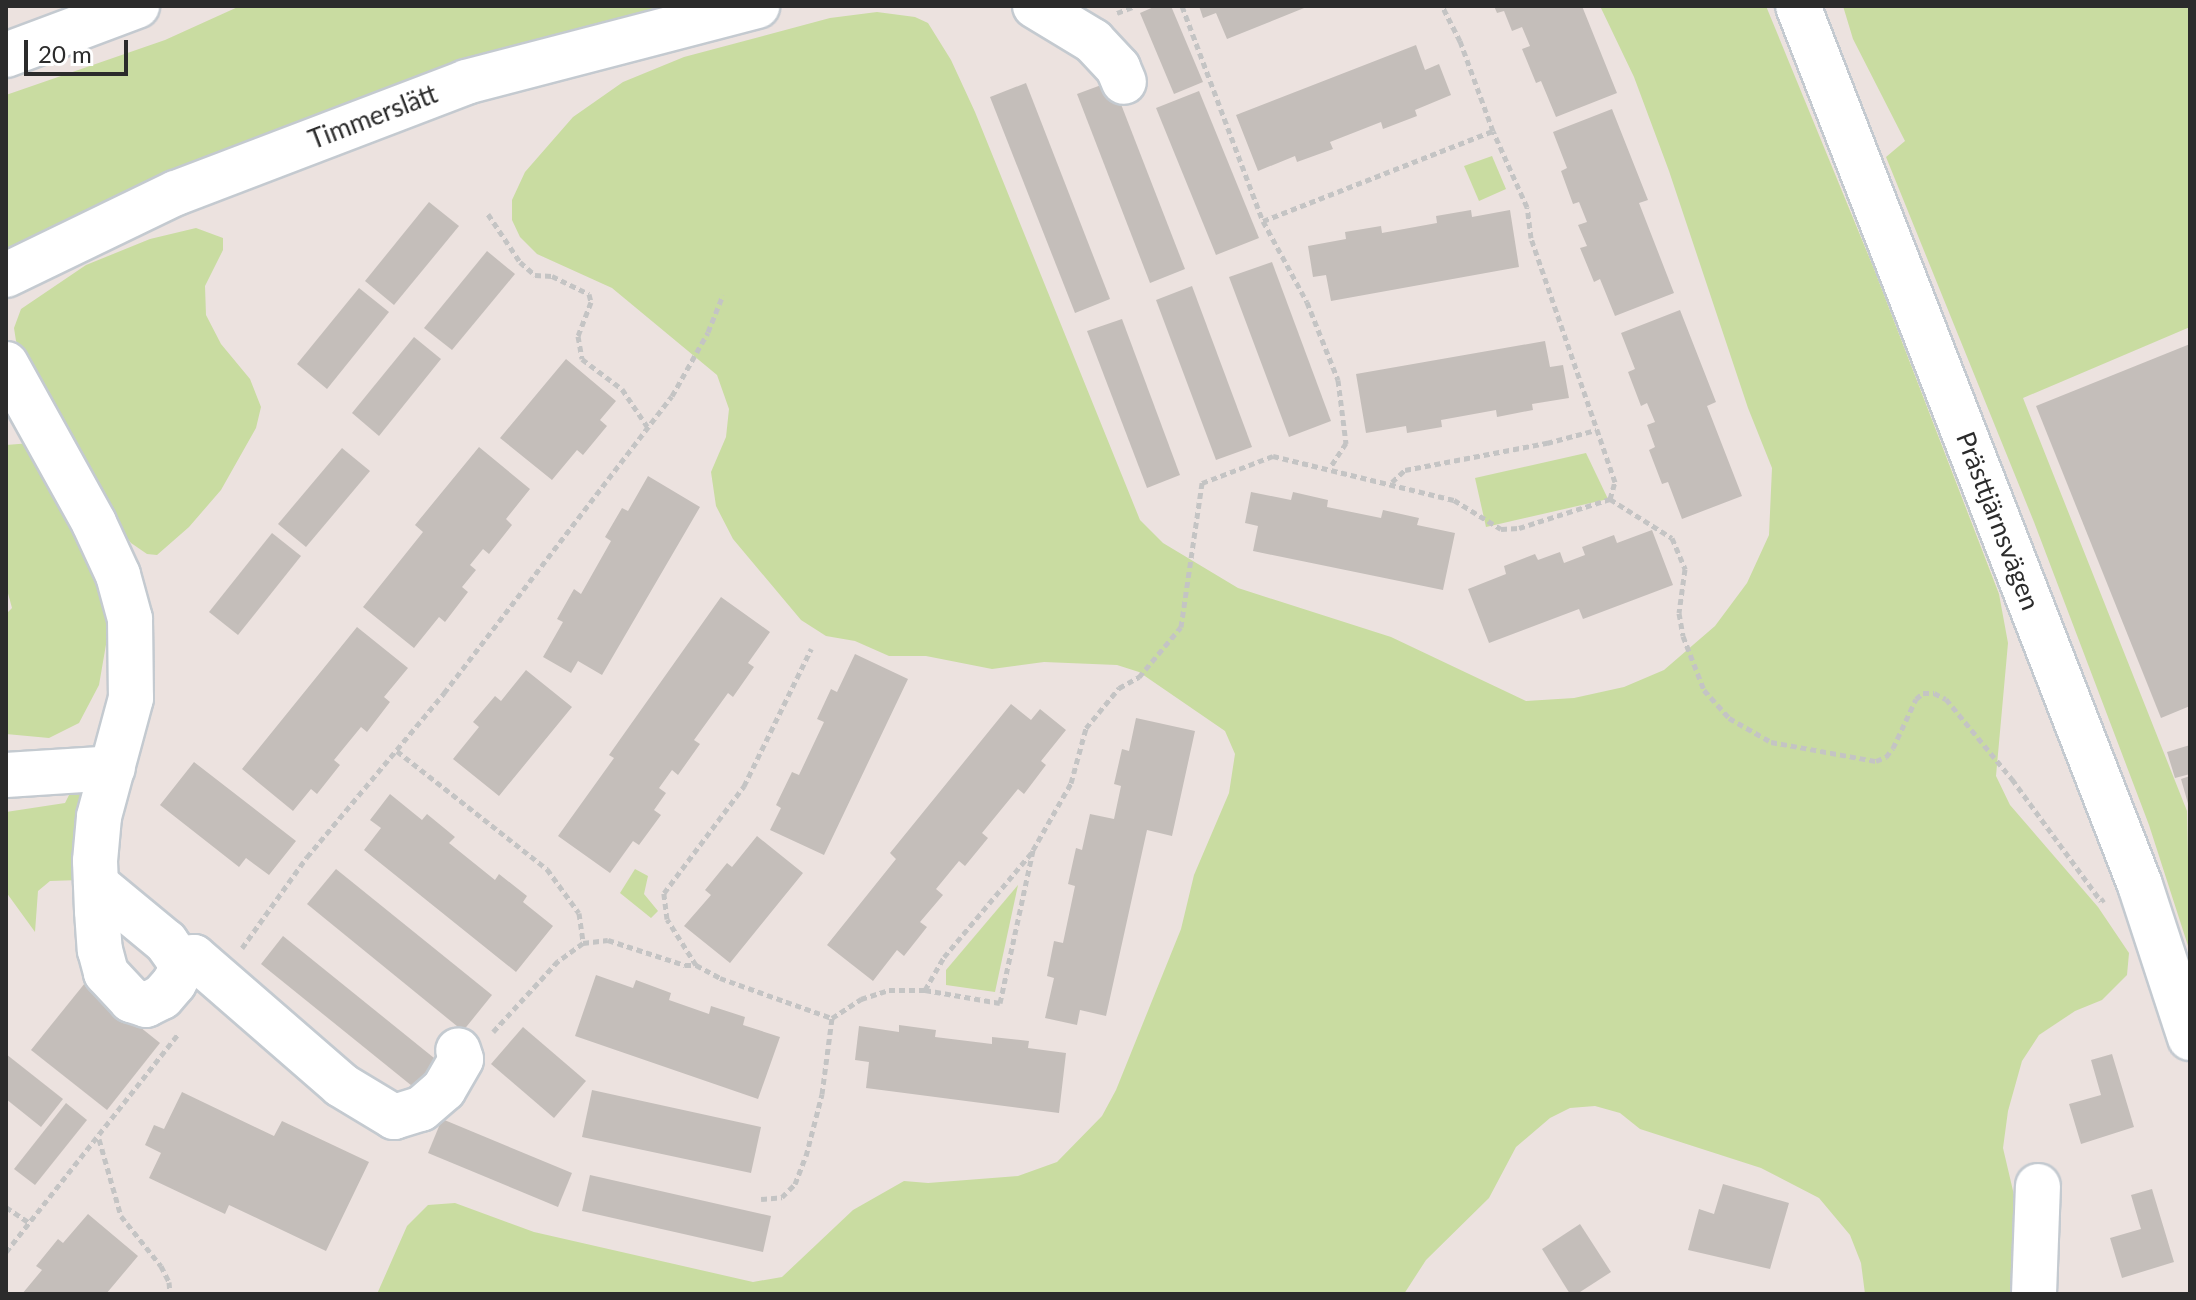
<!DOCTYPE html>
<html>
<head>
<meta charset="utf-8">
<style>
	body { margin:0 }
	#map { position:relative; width:2196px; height:1300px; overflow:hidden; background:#ece2df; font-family:Lato,sans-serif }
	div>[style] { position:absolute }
	.green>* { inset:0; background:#c9dca1 }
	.building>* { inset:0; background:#c4beba }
	.path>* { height:5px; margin-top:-2.5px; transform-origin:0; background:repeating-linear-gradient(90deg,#c4c4c4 0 6px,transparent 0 10px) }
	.roads { filter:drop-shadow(2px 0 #c4cad0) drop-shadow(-2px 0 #c4cad0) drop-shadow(0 2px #c4cad0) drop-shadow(0 -2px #c4cad0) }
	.minor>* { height:44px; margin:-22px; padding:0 22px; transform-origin:22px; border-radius:22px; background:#fff }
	span { translate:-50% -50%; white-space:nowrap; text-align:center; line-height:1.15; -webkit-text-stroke:8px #fff; paint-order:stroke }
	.street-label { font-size:26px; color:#2b2b2b }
	.frame { position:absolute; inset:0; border:8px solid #2b2b2b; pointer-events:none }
	.scale { position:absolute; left:24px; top:40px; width:104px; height:36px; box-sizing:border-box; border:4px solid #2b2b2b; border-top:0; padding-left:10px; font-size:24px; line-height:28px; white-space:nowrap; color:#2b2b2b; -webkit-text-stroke:6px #fff; paint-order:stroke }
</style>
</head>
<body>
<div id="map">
	<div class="green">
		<div style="clip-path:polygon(240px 6px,681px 6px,428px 80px,211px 155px,6px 249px,6px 95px,165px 40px)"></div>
		<div style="clip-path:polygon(1600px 6px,1766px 6px,1874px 269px,1999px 594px,2008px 643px,1996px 776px,2010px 805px,2098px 907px,2129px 953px,2127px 975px,2102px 1000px,2075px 1011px,2039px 1035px,2022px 1061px,2008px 1111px,2003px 1148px,2021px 1225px,2025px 1294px,1865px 1294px,1861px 1263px,1850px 1235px,1819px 1198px,1761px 1168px,1640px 1129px,1620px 1113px,1595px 1106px,1570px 1108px,1550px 1118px,1516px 1147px,1489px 1198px,1426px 1260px,1404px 1294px,377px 1294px,407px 1226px,428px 1205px,455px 1203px,534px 1232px,753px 1282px,782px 1277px,853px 1210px,904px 1181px,928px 1183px,1018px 1176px,1057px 1162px,1102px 1116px,1116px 1090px,1181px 929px,1194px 875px,1229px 793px,1235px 754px,1225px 731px,1139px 672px,1117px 665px,1044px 662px,992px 669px,926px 656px,889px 656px,855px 641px,826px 636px,801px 620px,733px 539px,716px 506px,711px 472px,726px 437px,729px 409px,717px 375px,612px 288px,537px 254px,520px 237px,512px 220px,512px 200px,525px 172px,573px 117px,623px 82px,684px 57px,830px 18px,877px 12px,915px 17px,928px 23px,951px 60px,975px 112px,1140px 520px,1163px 543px,1238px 588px,1391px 637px,1526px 701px,1574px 698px,1624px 687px,1664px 670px,1715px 626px,1747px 583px,1769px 535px,1772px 468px,1748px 408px,1669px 171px,1634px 77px)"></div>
		<div style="clip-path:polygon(1843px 6px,2190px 6px,2190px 327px,2023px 398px,2187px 811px,2190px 952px,2149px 825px,2034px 522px,1886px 157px,1905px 141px,1853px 39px)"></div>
		<div style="clip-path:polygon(1492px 156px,1506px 189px,1479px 201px,1464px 166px)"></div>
		<div style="clip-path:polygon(196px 228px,223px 238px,223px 250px,205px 286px,206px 315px,221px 344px,250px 379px,261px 407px,256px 428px,221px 490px,189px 527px,157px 555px,147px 554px,131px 543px,105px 509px,16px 341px,14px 328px,21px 309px,86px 265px,150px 239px)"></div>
		<div style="clip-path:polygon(31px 443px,99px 581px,108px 633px,99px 685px,79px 723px,49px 738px,6px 734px,6px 614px,12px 608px,6px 586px,6px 445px)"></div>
		<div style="clip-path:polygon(1586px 453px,1608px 499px,1486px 527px,1475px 478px)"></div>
		<div style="clip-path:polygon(81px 790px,80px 880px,50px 881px,38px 891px,35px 932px,6px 892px,6px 812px,65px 803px,71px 791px)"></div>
		<div style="clip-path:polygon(635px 869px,648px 876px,644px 894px,658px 911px,651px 918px,620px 893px)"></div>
		<div style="clip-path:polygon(1018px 885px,995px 992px,946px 985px,946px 970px)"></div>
	</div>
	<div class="building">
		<div style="clip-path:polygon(1156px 6px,1171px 6px,1203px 82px,1174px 94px,1140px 13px)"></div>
		<div style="clip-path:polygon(1199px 6px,1309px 6px,1227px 39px,1216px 13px,1203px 18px)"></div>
		<div style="clip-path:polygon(1494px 6px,1582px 6px,1617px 93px,1556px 117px,1541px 81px,1536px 83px,1522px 49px,1530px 46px,1522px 27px,1512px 31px,1504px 11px,1497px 13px)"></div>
		<div style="clip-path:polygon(1416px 45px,1425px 70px,1439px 64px,1451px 95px,1415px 110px,1417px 116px,1383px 129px,1381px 122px,1330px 142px,1333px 149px,1297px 162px,1295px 156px,1258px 171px,1236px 115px)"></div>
		<div style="clip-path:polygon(1112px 81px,1185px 269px,1150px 283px,1077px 94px)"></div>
		<div style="clip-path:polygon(1026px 83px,1110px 299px,1075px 313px,990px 97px)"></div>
		<div style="clip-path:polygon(1199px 91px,1259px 238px,1216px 255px,1156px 108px)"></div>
		<div style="clip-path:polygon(1612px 109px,1648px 200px,1639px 203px,1674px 293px,1615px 316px,1600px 279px,1594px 282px,1580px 248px,1587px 246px,1578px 225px,1587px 222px,1579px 202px,1573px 204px,1561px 171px,1567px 168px,1553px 132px)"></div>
		<div style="clip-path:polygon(429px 202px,459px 226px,394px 305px,365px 281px)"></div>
		<div style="clip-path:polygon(1471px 210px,1472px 217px,1510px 210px,1519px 267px,1331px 301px,1326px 275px,1313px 277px,1308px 246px,1346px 239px,1345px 232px,1381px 226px,1382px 233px,1437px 223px,1436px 216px)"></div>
		<div style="clip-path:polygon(487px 251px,515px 274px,452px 350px,424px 328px)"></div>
		<div style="clip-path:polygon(1272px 262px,1331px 421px,1289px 437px,1229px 277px)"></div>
		<div style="clip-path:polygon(1192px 286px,1252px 447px,1216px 460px,1156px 300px)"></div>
		<div style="clip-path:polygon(359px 288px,389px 312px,327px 389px,297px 364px)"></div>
		<div style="clip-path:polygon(1680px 310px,1716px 402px,1707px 406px,1742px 496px,1682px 519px,1668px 482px,1662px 484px,1649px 450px,1655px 447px,1647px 425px,1655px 422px,1647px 403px,1641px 406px,1628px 372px,1635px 369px,1621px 333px)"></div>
		<div style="clip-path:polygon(1122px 319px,1180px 475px,1147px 488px,1087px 331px)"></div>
		<div style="clip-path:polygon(414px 337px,441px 359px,379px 436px,352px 413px)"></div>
		<div style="clip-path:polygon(1545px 341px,1550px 367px,1563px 365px,1569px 398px,1532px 404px,1533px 410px,1497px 417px,1496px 410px,1441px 420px,1442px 427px,1407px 433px,1406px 426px,1366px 433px,1356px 374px)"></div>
		<div style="clip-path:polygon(2190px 344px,2190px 706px,2161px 718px,2036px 406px)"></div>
		<div style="clip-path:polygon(566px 359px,616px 401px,600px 420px,607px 426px,583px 455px,577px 450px,552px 480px,500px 438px)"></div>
		<div style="clip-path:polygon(479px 447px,530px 489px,506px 519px,512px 525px,489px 554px,483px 549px,470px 565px,476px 570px,462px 587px,468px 592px,445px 622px,439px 617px,414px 648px,363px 607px,423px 532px,415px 525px)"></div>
		<div style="clip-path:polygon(342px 448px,370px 471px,306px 547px,278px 524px)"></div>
		<div style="clip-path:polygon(648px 476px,700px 507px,602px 675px,578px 661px,571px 673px,543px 657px,563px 622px,557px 619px,574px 589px,581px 594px,611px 541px,605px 537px,622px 508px,628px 511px)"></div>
		<div style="clip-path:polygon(1251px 492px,1291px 500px,1293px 492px,1328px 500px,1327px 507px,1381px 518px,1383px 510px,1419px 518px,1417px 525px,1455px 533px,1443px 590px,1253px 551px,1258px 526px,1245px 523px)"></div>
		<div style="clip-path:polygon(1652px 530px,1673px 585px,1583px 619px,1579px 609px,1489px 643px,1468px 589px,1506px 574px,1504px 566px,1535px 554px,1538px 560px,1560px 552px,1564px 563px,1585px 555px,1582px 547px,1614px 535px,1617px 543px)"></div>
		<div style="clip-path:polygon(272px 533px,301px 556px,238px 635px,209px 612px)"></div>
		<div style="clip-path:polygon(721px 597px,770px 632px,748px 663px,754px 667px,733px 697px,728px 693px,694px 740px,700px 744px,678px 775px,672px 770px,659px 788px,666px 793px,654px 810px,661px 815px,639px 845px,633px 841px,610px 873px,558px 836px,614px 758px,609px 755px)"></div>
		<div style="clip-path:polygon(357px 627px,408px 668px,384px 697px,390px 702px,367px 732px,361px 727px,334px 760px,340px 765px,317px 794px,311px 789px,293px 811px,242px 769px)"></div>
		<div style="clip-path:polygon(855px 654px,908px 679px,824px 855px,770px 830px,781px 808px,776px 805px,792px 772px,799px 775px,824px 722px,817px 719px,831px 689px,837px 692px)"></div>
		<div style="clip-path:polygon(526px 670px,572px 707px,499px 796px,453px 759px,479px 727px,473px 722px,495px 696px,501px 701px)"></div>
		<div style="clip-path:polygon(1011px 704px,1031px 720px,1040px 709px,1066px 730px,1041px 761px,1046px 765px,1024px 794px,1018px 789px,982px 833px,988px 838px,965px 866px,959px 861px,936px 889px,943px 895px,920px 922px,927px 927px,904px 956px,897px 950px,873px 981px,827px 945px,896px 859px,890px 853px)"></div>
		<div style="clip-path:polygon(1136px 718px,1195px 731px,1172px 836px,1147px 830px,1106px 1016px,1080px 1010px,1077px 1025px,1045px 1018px,1054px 978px,1047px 976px,1054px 941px,1063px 943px,1075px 886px,1068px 884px,1076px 848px,1082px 850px,1090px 814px,1114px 819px,1121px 786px,1114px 784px,1122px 749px,1129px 751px)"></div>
		<div style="clip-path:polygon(2190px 745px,2190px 774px,2175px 778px,2167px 752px)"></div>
		<div style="clip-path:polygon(194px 762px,296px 841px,269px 875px,246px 858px,239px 867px,160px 805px)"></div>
		<div style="clip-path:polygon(2190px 776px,2190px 807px,2189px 807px,2181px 779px)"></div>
		<div style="clip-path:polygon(390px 794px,422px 820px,427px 814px,455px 837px,449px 843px,495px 880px,499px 874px,527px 896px,523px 902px,553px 926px,516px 972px,364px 850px,381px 828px,370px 820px)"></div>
		<div style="clip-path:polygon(757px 836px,803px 873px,730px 963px,684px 926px,711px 895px,705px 890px,727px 863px,732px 867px)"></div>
		<div style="clip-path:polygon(336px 869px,492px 995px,463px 1031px,307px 904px)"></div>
		<div style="clip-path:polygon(283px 936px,439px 1062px,417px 1090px,261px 964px)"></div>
		<div style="clip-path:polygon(596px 975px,633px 988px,636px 980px,671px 993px,669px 1000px,709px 1014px,711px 1006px,745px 1017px,743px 1025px,780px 1037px,758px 1099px,575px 1036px)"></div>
		<div style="clip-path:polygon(85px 983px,160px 1043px,107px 1110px,31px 1050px)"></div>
		<div style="clip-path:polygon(899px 1025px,936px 1030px,935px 1037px,992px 1044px,992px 1037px,1029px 1041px,1028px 1048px,1066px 1053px,1059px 1113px,866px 1088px,869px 1062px,855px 1060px,859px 1026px,899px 1032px)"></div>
		<div style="clip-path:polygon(523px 1027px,586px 1081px,554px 1118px,491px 1064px)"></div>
		<div style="clip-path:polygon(6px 1054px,63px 1099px,41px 1127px,6px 1099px)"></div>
		<div style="clip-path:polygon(2112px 1054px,2134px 1127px,2081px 1144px,2069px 1104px,2101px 1095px,2091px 1060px)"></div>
		<div style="clip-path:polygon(592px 1090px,761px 1127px,751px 1173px,582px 1137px)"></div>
		<div style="clip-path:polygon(182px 1092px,274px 1136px,282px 1121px,369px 1162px,326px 1251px,229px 1205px,225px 1214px,149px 1178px,161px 1153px,145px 1145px,154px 1125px,164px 1129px)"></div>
		<div style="clip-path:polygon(66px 1103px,87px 1120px,35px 1185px,14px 1169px)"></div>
		<div style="clip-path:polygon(442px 1119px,572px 1173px,558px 1207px,428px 1153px)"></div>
		<div style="clip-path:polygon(590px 1175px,771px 1216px,763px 1252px,582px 1211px)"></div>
		<div style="clip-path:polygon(1723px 1184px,1789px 1203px,1770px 1269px,1688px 1250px,1699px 1209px,1714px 1214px)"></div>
		<div style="clip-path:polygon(2152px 1189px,2174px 1262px,2122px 1278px,2110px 1238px,2141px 1229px,2131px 1195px)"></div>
		<div style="clip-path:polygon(88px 1214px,138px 1256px,106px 1294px,22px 1294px,42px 1270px,36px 1266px,58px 1239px,63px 1243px)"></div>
		<div style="clip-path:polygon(1580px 1224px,1611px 1272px,1577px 1294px,1570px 1294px,1542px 1249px)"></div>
	</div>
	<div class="path">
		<div style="left:1182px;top:6px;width:230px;rotate:69.4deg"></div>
		<div style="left:1263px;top:221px;width:92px;rotate:61.5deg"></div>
		<div style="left:1307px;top:302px;width:84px;rotate:68.3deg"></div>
		<div style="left:1338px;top:380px;width:64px;rotate:82.8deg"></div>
		<div style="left:1346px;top:443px;width:30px;rotate:123deg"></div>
		<div style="left:1117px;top:13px;width:19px;rotate:-21deg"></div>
		<div style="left:488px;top:214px;width:58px;rotate:56.3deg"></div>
		<div style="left:520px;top:262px;width:20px;rotate:41deg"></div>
		<div style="left:535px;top:275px;width:17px;rotate:3deg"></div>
		<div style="left:552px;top:276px;width:41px;rotate:25.9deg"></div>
		<div style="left:589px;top:294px;width:8px;rotate:76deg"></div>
		<div style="left:591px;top:302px;width:36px;rotate:111deg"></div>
		<div style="left:578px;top:336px;width:23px;rotate:80deg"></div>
		<div style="left:582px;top:359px;width:50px;rotate:36.9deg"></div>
		<div style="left:622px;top:389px;width:45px;rotate:56deg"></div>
		<div style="left:1263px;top:221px;width:247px;rotate:-21.4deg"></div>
		<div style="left:1392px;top:482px;width:18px;rotate:-43deg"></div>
		<div style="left:1405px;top:470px;width:145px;rotate:-10.8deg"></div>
		<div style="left:1547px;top:443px;width:51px;rotate:-14.9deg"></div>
		<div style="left:1610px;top:499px;width:73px;rotate:32.2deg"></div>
		<div style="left:1672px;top:538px;width:34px;rotate:67deg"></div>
		<div style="left:1685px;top:569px;width:44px;rotate:97.8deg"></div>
		<div style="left:1679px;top:613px;width:23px;rotate:80deg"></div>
		<div style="left:1683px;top:636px;width:58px;rotate:68.7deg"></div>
		<div style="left:1704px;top:690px;width:38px;rotate:48deg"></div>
		<div style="left:1729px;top:718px;width:48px;rotate:29.7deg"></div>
		<div style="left:1771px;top:742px;width:107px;rotate:10.3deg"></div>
		<div style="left:1876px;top:761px;width:11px;rotate:-22deg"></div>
		<div style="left:1886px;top:757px;width:11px;rotate:-52deg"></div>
		<div style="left:1893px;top:748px;width:54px;rotate:-64.9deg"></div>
		<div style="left:1916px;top:699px;width:9px;rotate:-41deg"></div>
		<div style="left:1923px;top:693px;width:11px"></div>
		<div style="left:1934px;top:693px;width:13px;rotate:27deg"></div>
		<div style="left:1946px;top:699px;width:104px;rotate:50.5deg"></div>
		<div style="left:2012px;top:779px;width:151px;rotate:53.9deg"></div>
		<div style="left:2101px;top:901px;width:4px;rotate:-34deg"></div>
		<div style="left:397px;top:751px;width:191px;rotate:38.2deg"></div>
		<div style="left:547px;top:869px;width:54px;rotate:54deg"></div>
		<div style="left:579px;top:913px;width:30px;rotate:82deg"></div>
		<div style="left:583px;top:943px;width:31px;rotate:144deg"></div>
		<div style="left:558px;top:961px;width:96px;rotate:132.5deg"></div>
		<div style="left:583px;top:943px;width:25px;rotate:-7deg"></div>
		<div style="left:608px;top:940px;width:81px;rotate:18deg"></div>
		<div style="left:685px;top:965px;width:11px"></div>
		<div style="left:696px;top:965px;width:27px;rotate:28deg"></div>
		<div style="left:720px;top:978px;width:119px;rotate:19.7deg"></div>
		<div style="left:832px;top:1018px;width:35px;rotate:-33deg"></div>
		<div style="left:861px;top:999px;width:29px;rotate:-18deg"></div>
		<div style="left:889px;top:990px;width:36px"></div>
		<div style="left:925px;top:990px;width:76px;rotate:9.8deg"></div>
		<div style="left:1000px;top:1003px;width:157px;rotate:-77.8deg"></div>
		<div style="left:1033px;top:850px;width:77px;rotate:-60.4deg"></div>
		<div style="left:1071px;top:783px;width:57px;rotate:-74.7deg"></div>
		<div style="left:1086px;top:728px;width:52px;rotate:-50.5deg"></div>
		<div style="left:1119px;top:688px;width:23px;rotate:-29deg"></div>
		<div style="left:1139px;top:677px;width:65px;rotate:-50deg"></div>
		<div style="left:1181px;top:627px;width:146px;rotate:-81.7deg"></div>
		<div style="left:1202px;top:483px;width:76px;rotate:-20.8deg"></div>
		<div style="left:1273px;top:456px;width:186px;rotate:13.7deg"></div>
		<div style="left:1454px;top:500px;width:55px;rotate:31.7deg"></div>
		<div style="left:1501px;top:529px;width:18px;rotate:-3deg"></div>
		<div style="left:1519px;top:528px;width:96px;rotate:-17.7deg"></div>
		<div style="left:1610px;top:499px;width:18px;rotate:-74deg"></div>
		<div style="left:1615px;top:482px;width:258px;rotate:-109deg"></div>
		<div style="left:1531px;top:238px;width:31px;rotate:-97deg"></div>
		<div style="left:1527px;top:207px;width:83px;rotate:-114.1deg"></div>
		<div style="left:1493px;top:131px;width:96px;rotate:-110.1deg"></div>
		<div style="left:1460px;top:41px;width:39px;rotate:-117deg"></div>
		<div style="left:242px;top:948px;width:112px;rotate:-54.5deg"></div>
		<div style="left:307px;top:857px;width:214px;rotate:-50.1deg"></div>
		<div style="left:444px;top:693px;width:374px;rotate:-52.5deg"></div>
		<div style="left:672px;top:396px;width:73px;rotate:-60.6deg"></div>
		<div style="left:708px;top:332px;width:40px;rotate:-68deg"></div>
		<div style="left:696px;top:965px;width:54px;rotate:-122.2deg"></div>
		<div style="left:667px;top:919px;width:26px;rotate:-97deg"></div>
		<div style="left:664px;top:893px;width:134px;rotate:-53.2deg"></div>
		<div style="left:744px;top:786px;width:153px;rotate:-63.9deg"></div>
		<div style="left:925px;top:990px;width:38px;rotate:-60deg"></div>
		<div style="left:944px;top:957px;width:138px;rotate:-50deg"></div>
		<div style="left:99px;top:1139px;width:80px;rotate:74.1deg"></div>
		<div style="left:121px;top:1216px;width:64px;rotate:51.3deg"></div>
		<div style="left:161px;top:1266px;width:18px;rotate:63deg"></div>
		<div style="left:169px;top:1282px;width:12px;rotate:85deg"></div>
		<div style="left:761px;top:1199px;width:21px;rotate:-5deg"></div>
		<div style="left:782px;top:1197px;width:18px;rotate:-45deg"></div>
		<div style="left:795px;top:1184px;width:30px;rotate:-69deg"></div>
		<div style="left:806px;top:1156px;width:64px;rotate:-75.5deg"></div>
		<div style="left:822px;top:1094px;width:77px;rotate:-82.5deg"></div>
		<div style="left:6px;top:1207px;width:27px;rotate:34deg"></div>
		<div style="left:6px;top:1252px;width:279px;rotate:-51.7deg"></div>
	</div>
	<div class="roads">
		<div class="minor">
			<div style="left:1035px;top:6px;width:68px;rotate:31.1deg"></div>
			<div style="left:1093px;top:41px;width:37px;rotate:47deg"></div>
			<div style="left:1118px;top:68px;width:15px;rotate:67deg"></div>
			<div style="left:1798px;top:6px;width:943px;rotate:68.74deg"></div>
			<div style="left:2140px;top:885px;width:161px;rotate:71.9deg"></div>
			<div style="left:6px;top:55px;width:140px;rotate:-20.5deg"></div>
			<div style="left:6px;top:275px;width:189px;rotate:-25.8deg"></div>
			<div style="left:176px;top:193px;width:311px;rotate:-20.9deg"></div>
			<div style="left:466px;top:82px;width:301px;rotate:-14.6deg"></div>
			<div style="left:6px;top:364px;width:182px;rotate:61deg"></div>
			<div style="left:94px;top:523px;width:57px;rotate:65.2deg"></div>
			<div style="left:118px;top:575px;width:46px;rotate:74.7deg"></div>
			<div style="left:130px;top:619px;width:79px;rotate:89.3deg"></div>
			<div style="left:131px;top:698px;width:123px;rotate:105.1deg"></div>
			<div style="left:99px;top:817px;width:44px;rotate:95.2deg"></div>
			<div style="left:95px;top:861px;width:50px;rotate:87.7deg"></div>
			<div style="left:97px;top:911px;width:39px;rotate:86deg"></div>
			<div style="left:100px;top:950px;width:24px;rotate:75deg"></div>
			<div style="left:106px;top:973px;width:37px;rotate:47deg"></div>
			<div style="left:131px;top:1000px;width:16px;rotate:18deg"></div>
			<div style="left:146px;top:1005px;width:18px;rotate:-27deg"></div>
			<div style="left:162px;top:997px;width:18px;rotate:-49deg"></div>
			<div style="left:174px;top:983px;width:13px;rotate:-61deg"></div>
			<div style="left:180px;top:972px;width:13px;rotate:-99deg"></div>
			<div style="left:178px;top:959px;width:21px;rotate:-125deg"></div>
			<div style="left:166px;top:942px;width:91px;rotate:-140.4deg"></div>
			<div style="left:6px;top:775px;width:107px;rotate:-3.7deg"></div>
			<div style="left:178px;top:959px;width:16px;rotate:-7deg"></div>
			<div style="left:194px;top:957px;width:195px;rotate:41deg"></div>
			<div style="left:341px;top:1085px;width:62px;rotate:31.1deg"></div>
			<div style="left:394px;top:1117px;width:28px;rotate:-17deg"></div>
			<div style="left:421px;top:1109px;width:30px;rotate:-41deg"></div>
			<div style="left:444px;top:1089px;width:34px;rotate:-60deg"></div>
			<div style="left:461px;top:1059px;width:9px;rotate:-108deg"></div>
			<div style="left:2034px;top:1294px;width:108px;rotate:-87.9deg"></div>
		</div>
	</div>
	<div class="street-label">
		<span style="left:373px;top:117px;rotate:-21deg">Timmerslätt</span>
		<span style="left:1998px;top:521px;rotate:69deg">Prästtjärnsvägen</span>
	</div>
	<div class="frame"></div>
	<div class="scale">20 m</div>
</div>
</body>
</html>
